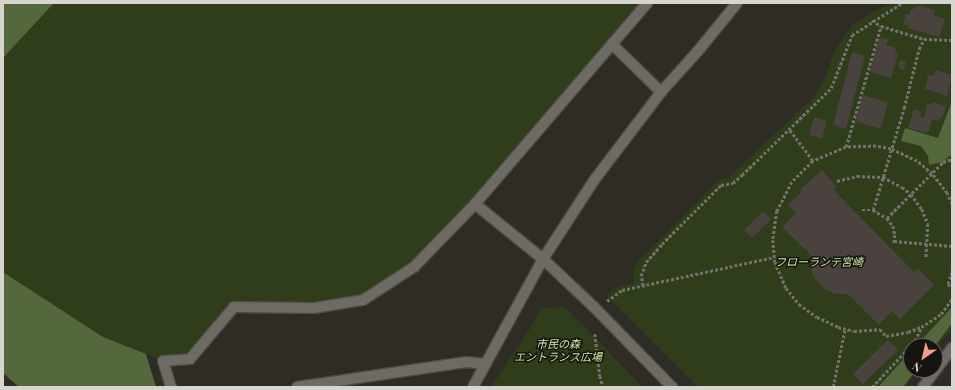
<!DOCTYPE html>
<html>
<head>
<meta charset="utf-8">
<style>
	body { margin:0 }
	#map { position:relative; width:955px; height:390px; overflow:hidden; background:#2e2c25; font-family:"Playfair Display","Noto Sans JP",serif }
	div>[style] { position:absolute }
	.green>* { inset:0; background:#2f3d1b }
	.forest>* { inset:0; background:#55673c }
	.building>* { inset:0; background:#49423e }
	.path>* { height:2.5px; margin-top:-1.25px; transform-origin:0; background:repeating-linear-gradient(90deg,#73716b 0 3px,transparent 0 5px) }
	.roads { filter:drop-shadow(1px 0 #4c4a44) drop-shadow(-1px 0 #4c4a44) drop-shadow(0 1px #4c4a44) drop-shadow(0 -1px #4c4a44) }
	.minor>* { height:10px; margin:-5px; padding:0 5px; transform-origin:5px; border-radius:5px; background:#6d6b63 }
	span { translate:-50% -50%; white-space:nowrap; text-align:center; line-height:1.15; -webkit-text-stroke:3px #151411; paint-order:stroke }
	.park-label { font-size:11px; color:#cae9a2; font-style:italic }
	.frame { position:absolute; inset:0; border:4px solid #d6d5d0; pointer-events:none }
	.north { position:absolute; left:903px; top:338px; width:40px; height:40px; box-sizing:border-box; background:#151411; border:1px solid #62615d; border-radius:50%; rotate:214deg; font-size:11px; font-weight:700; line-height:16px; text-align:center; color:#d6d5d0 }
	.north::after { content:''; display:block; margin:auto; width:14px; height:18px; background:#f49d8c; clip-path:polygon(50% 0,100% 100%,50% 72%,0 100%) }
</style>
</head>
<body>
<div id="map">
	<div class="green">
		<div style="clip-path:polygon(54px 3px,647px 3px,414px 267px,363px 300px,314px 308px,234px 307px,190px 359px,163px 361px,103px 337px,3px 272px,3px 58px)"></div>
		<div style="clip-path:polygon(893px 3px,952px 3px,952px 329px,935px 349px,935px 346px,911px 346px,911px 370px,918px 370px,905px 387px,698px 387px,606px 295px,621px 285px,634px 283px,633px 274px,637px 263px,720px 179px,728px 178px,813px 98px,824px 81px,834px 52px,852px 25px,878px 9px)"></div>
		<div style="clip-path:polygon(564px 307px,585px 327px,642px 387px,491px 387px,529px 330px,541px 308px)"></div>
	</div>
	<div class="forest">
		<div style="clip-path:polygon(3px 3px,54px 3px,3px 58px)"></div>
		<div style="clip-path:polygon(952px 101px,952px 154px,943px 162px,929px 165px,928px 156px,921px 146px,901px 141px,905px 128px,938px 138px)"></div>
		<div style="clip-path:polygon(3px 272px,103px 337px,146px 354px,156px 387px,19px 387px,3px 373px)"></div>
		<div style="clip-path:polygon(952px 307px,952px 323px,935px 346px,916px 346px)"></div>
		<div style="clip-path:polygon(911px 351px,911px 370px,916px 370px,903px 387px,880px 387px,879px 386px)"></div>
	</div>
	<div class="building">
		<div style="clip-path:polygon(919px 5px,935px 10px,934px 15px,945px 19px,939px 37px,908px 28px,909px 26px,903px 24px,906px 14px,910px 14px,910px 11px)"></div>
		<div style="clip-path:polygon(880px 37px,888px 39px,886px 45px,896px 48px,895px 52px,898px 53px,891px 78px,870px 72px)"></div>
		<div style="clip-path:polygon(852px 52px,865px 56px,846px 129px,833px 125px)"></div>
		<div style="clip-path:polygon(900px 60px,906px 61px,904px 70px,898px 68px)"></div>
		<div style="clip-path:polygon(936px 70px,952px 75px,947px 96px,925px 89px,928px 75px,934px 76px)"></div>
		<div style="clip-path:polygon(863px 95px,888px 102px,881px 129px,856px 122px)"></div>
		<div style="clip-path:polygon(932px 102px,946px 106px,942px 118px,940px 117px,939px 121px,932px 119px,928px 133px,908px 128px,914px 109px,921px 111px,920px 117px,924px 118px,927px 104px,931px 105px)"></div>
		<div style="clip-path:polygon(814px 117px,827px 121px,822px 139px,809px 135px)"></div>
		<div style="clip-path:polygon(822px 170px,837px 187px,834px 190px,914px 272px,918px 268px,934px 285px,900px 319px,892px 311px,879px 325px,848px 294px,835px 294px,823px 288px,813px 276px,810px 265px,811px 255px,782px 227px,796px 213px,788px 205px,802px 192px,800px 190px)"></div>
		<div style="clip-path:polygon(763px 211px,771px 219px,752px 238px,744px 230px)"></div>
		<div style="clip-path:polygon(888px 340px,898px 350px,863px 384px,853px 374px)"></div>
	</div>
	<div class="path">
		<div style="left:872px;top:20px;width:11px;rotate:34deg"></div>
		<div style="left:790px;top:130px;width:39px;rotate:53deg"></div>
		<div style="left:846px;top:147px;width:126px;rotate:-73.9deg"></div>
		<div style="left:881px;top:26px;width:45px;rotate:16.8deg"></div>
		<div style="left:837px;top:181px;width:21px;rotate:-14deg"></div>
		<div style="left:857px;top:176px;width:26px;rotate:2deg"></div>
		<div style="left:883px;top:177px;width:21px;rotate:28deg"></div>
		<div style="left:902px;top:187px;width:11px;rotate:38deg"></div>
		<div style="left:911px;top:194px;width:19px;rotate:54deg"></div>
		<div style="left:922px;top:209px;width:16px;rotate:68deg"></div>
		<div style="left:928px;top:224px;width:34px;rotate:93deg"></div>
		<div style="left:952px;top:204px;width:12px;rotate:-114deg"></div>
		<div style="left:947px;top:193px;width:24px;rotate:-128deg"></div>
		<div style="left:932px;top:174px;width:20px;rotate:-139deg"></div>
		<div style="left:917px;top:161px;width:29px;rotate:-155deg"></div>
		<div style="left:891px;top:149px;width:15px;rotate:-169deg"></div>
		<div style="left:876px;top:146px;width:30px;rotate:178deg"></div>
		<div style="left:846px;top:147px;width:36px;rotate:157deg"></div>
		<div style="left:813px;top:161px;width:30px;rotate:135deg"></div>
		<div style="left:792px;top:182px;width:33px;rotate:117deg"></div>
		<div style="left:777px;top:211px;width:29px;rotate:98deg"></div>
		<div style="left:773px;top:240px;width:22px;rotate:85deg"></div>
		<div style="left:775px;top:262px;width:28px;rotate:67deg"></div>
		<div style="left:786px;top:288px;width:21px;rotate:51deg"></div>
		<div style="left:799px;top:304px;width:22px;rotate:36deg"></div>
		<div style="left:817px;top:317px;width:23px;rotate:25deg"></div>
		<div style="left:838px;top:327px;width:16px;rotate:14deg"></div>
		<div style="left:854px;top:331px;width:26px;rotate:-4deg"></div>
		<div style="left:880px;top:329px;width:9px;rotate:49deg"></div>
		<div style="left:886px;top:336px;width:22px;rotate:-10deg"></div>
		<div style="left:908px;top:332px;width:14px;rotate:-21deg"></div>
		<div style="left:921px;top:327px;width:24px;rotate:-33deg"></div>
		<div style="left:941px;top:314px;width:19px;rotate:-54deg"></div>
		<div style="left:862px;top:210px;width:11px"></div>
		<div style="left:873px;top:210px;width:16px;rotate:30deg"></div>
		<div style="left:887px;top:218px;width:79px;rotate:-45deg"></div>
		<div style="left:943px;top:162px;width:9px;rotate:-18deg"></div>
		<div style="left:873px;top:210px;width:107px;rotate:-73.1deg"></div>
		<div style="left:904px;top:108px;width:61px;rotate:-75.7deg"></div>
		<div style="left:919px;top:49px;width:11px;rotate:-63deg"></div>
		<div style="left:924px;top:39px;width:28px;rotate:2deg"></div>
		<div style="left:887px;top:218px;width:10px;rotate:53deg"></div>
		<div style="left:893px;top:226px;width:9px;rotate:77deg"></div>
		<div style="left:895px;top:235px;width:9px;rotate:96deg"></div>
		<div style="left:894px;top:241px;width:58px;rotate:4.9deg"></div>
		<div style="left:948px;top:284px;width:13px;rotate:-72deg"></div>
		<div style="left:948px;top:284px;width:5px;rotate:37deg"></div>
		<div style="left:643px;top:286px;width:10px;rotate:-101deg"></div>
		<div style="left:641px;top:276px;width:15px;rotate:-70deg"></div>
		<div style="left:646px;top:262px;width:24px;rotate:-48deg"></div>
		<div style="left:662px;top:244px;width:83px;rotate:-45deg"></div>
		<div style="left:721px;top:185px;width:12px;rotate:-9deg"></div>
		<div style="left:733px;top:183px;width:12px;rotate:-42deg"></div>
		<div style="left:742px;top:175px;width:124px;rotate:-44.3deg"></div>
		<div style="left:831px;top:88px;width:57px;rotate:-68.4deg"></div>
		<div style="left:852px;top:35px;width:59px;rotate:-32.6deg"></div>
		<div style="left:607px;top:301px;width:19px;rotate:-36deg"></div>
		<div style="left:622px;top:290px;width:156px;rotate:-12.2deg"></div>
		<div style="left:595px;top:334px;width:42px;rotate:83.2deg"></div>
		<div style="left:600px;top:376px;width:11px;rotate:75deg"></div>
		<div style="left:833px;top:387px;width:59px;rotate:-78.3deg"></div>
		<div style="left:872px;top:387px;width:63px;rotate:-46.9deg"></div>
		<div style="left:915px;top:341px;width:15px;rotate:-67deg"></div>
	</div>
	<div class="roads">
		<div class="minor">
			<div style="left:612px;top:44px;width:69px;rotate:44.4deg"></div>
			<div style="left:475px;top:204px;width:87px;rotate:39deg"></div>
			<div style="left:543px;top:259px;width:70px;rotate:43.3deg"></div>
			<div style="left:594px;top:307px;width:112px;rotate:45.7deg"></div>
			<div style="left:171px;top:387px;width:27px;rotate:-107deg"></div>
			<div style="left:163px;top:361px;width:27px;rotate:-4deg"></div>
			<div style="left:190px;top:359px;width:68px;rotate:-49.8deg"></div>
			<div style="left:234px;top:307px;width:80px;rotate:0.7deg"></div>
			<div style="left:314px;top:308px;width:50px;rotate:-9.3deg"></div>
			<div style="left:363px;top:300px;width:61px;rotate:-32.9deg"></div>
			<div style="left:414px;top:267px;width:88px;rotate:-45.9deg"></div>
			<div style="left:475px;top:204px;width:265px;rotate:-49.4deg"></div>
			<div style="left:297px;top:387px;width:171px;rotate:-8.4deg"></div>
			<div style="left:466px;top:362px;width:20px;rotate:6deg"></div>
			<div style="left:473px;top:387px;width:146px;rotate:-61.3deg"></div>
			<div style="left:543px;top:259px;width:95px;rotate:-57deg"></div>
			<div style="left:595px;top:179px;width:109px;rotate:-52.8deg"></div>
			<div style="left:661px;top:92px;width:55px;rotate:-47.9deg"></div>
			<div style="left:698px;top:51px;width:62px;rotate:-50.9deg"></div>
			<div style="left:923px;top:387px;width:49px;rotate:-53.4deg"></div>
		</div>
	</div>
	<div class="park-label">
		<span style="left:819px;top:262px">フローランテ宮崎</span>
		<span style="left:558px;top:351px">市民の森<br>エントランス広場</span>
	</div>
	<div class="frame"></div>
	<div class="north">N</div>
</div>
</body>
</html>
